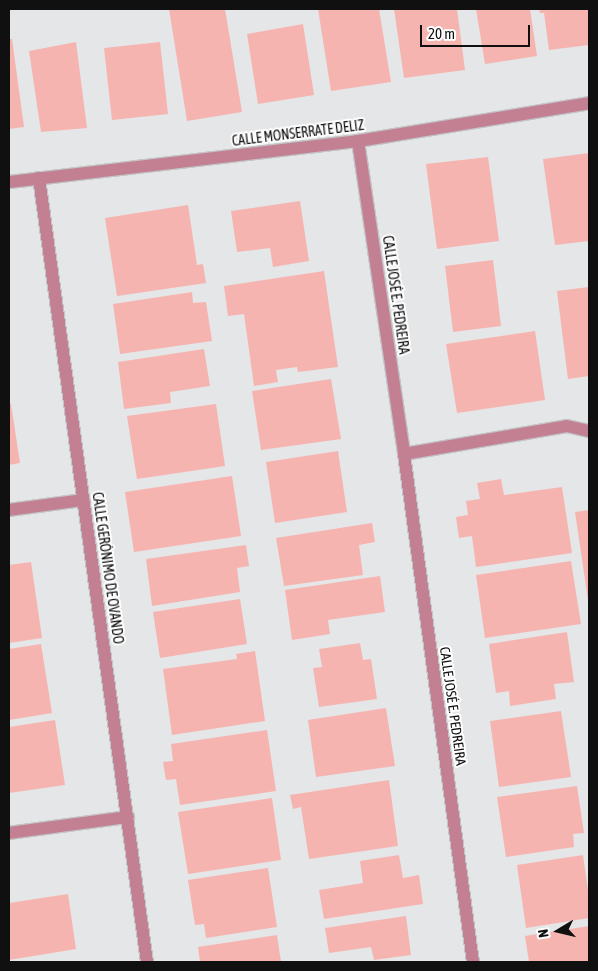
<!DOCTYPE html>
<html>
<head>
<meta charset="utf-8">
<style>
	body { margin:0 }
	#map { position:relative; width:598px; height:971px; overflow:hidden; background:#e5e6e7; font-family:"Asap Condensed",sans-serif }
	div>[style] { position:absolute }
	.building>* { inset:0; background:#f6b4b1 }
	.roads { filter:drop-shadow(1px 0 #c3c4c5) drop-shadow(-1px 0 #c3c4c5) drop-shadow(0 1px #c3c4c5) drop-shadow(0 -1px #c3c4c5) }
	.street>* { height:12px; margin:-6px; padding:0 6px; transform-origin:6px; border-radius:6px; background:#c38093 }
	span { translate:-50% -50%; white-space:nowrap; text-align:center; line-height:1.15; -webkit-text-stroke:4px #fff; paint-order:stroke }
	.street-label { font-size:14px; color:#101011 }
	.frame { position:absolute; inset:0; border:10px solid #101011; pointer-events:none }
	.north { position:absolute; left:533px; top:906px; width:50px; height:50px; -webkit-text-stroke:4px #fff; paint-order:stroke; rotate:261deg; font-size:14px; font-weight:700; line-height:20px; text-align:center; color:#101011 }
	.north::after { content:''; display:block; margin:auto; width:18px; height:22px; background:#101011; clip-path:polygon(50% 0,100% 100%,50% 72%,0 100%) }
	.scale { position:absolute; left:420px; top:25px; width:110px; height:22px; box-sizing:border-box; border:2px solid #101011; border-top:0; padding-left:6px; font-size:15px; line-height:18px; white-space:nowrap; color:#101011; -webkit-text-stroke:4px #fff; paint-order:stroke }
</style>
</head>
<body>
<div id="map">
	<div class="building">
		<div style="clip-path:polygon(169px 9px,225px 9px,242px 112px,187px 121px)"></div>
		<div style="clip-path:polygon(318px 9px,379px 9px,391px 82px,331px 91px)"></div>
		<div style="clip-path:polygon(394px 9px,457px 9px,465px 70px,404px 78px)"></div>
		<div style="clip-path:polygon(476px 9px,530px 9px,537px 56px,485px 64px)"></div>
		<div style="clip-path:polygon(539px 9px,589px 9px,589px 45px,549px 50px,544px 13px,540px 13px)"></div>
		<div style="clip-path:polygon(303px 24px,314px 95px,258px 104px,247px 34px)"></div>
		<div style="clip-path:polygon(9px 39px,12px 39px,24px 127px,9px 129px)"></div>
		<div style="clip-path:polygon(76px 42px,87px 128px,41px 132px,29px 51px)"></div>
		<div style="clip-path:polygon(160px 42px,168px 114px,112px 120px,104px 48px)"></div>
		<div style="clip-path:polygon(589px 153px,589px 241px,555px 245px,543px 159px)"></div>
		<div style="clip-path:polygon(488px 157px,499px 241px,437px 249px,426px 164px)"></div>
		<div style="clip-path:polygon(300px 201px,309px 261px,273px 267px,270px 248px,237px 252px,231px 211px)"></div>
		<div style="clip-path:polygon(188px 205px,197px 265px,203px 264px,206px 283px,117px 296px,105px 218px)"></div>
		<div style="clip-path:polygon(493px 260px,501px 326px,453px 332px,445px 266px)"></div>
		<div style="clip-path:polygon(324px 271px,338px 367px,298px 372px,297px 367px,276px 370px,278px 382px,254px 386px,244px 314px,228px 316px,224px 286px)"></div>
		<div style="clip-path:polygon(589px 287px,589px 376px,568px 379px,557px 291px)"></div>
		<div style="clip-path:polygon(192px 292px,193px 303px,206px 302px,212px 341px,120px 354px,113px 304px)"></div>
		<div style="clip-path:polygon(535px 331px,545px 400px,457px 413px,446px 344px)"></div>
		<div style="clip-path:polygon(204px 349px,210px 386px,170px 392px,171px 403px,124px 409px,118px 362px)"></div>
		<div style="clip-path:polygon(331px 379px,341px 439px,261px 450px,252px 391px)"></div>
		<div style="clip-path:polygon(9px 404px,11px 404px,20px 463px,9px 465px)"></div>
		<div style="clip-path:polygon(216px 404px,225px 466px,137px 479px,127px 416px)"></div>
		<div style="clip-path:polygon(338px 451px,347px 512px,275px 523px,266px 462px)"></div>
		<div style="clip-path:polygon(232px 476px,241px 536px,134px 552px,125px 492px)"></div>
		<div style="clip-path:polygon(501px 479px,504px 495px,562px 487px,572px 553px,476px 567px,472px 536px,459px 538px,456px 517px,468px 515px,466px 501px,480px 499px,477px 483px)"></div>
		<div style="clip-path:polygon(589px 510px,589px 600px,588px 600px,575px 512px)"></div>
		<div style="clip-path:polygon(372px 523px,375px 542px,359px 545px,363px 575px,284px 586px,276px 538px)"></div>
		<div style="clip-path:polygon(246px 545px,249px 566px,237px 568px,240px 592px,152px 606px,146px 559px)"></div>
		<div style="clip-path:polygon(571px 561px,581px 624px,485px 638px,476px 575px)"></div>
		<div style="clip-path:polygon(31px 562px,42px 638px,9px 643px,9px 565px)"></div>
		<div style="clip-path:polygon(380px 576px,385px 612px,328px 620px,330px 634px,292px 640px,285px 590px)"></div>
		<div style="clip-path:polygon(240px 599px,247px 644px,160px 658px,153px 612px)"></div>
		<div style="clip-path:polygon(567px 632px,574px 682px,554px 684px,556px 699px,510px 706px,509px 691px,496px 693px,489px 644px)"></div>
		<div style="clip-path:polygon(360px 643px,363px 660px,371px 659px,377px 699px,319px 707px,313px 668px,322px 667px,319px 649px)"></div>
		<div style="clip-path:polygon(41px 644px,52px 713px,9px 720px,9px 649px)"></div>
		<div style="clip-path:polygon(255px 651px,265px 721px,172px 735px,163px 669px,237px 659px,236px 654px)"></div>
		<div style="clip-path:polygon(386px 708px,395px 766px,316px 777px,308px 720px)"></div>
		<div style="clip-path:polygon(561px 711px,571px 777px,499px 787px,490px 721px)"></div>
		<div style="clip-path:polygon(55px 720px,65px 785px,9px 793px,9px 727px)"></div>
		<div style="clip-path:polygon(267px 730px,276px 791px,180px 805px,176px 779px,166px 780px,163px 762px,173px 761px,171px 744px)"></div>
		<div style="clip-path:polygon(389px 780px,398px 846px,309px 859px,301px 807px,293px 809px,290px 795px)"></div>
		<div style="clip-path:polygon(577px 786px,584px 833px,573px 834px,574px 847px,506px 857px,497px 797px)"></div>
		<div style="clip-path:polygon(272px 798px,281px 860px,188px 874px,178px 812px)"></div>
		<div style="clip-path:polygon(399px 855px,403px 878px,419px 875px,423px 904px,324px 919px,319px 890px,363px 883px,360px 861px)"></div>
		<div style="clip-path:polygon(583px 855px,589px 897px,589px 918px,526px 928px,517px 865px)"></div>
		<div style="clip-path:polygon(268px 868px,277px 927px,206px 938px,204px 924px,195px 925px,188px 880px)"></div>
		<div style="clip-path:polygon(68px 894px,76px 949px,9px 960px,9px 903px)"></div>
		<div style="clip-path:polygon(406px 916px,411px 955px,374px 960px,371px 947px,329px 953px,325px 928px)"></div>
		<div style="clip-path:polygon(589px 926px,589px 962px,529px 962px,525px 936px)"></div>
		<div style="clip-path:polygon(277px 935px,281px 962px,200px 962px,198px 947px)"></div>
	</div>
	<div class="roads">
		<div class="street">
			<div style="left:358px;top:141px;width:316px;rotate:81.6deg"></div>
			<div style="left:404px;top:454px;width:513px;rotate:82.27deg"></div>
			<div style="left:39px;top:178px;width:791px;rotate:82.16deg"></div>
			<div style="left:9px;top:182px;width:351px;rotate:-6.7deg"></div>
			<div style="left:358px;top:141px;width:234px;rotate:-9.3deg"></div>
			<div style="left:404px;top:454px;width:165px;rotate:-9.7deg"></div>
			<div style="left:567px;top:426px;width:23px;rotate:13deg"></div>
			<div style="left:9px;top:510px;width:75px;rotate:-7.7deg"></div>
			<div style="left:9px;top:833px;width:120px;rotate:-7.7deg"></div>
		</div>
	</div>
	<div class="street-label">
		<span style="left:298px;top:133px;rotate:-7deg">CALLE MONSERRATE DELIZ</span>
		<span style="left:396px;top:295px;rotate:82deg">CALLE JOSÉ E. PEDREIRA</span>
		<span style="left:108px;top:568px;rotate:82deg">CALLE GERÓNIMO DE OVANDO</span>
		<span style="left:453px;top:706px;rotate:82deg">CALLE JOSÉ E. PEDREIRA</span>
	</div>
	<div class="frame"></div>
	<div class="north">N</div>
	<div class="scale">20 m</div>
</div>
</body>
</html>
